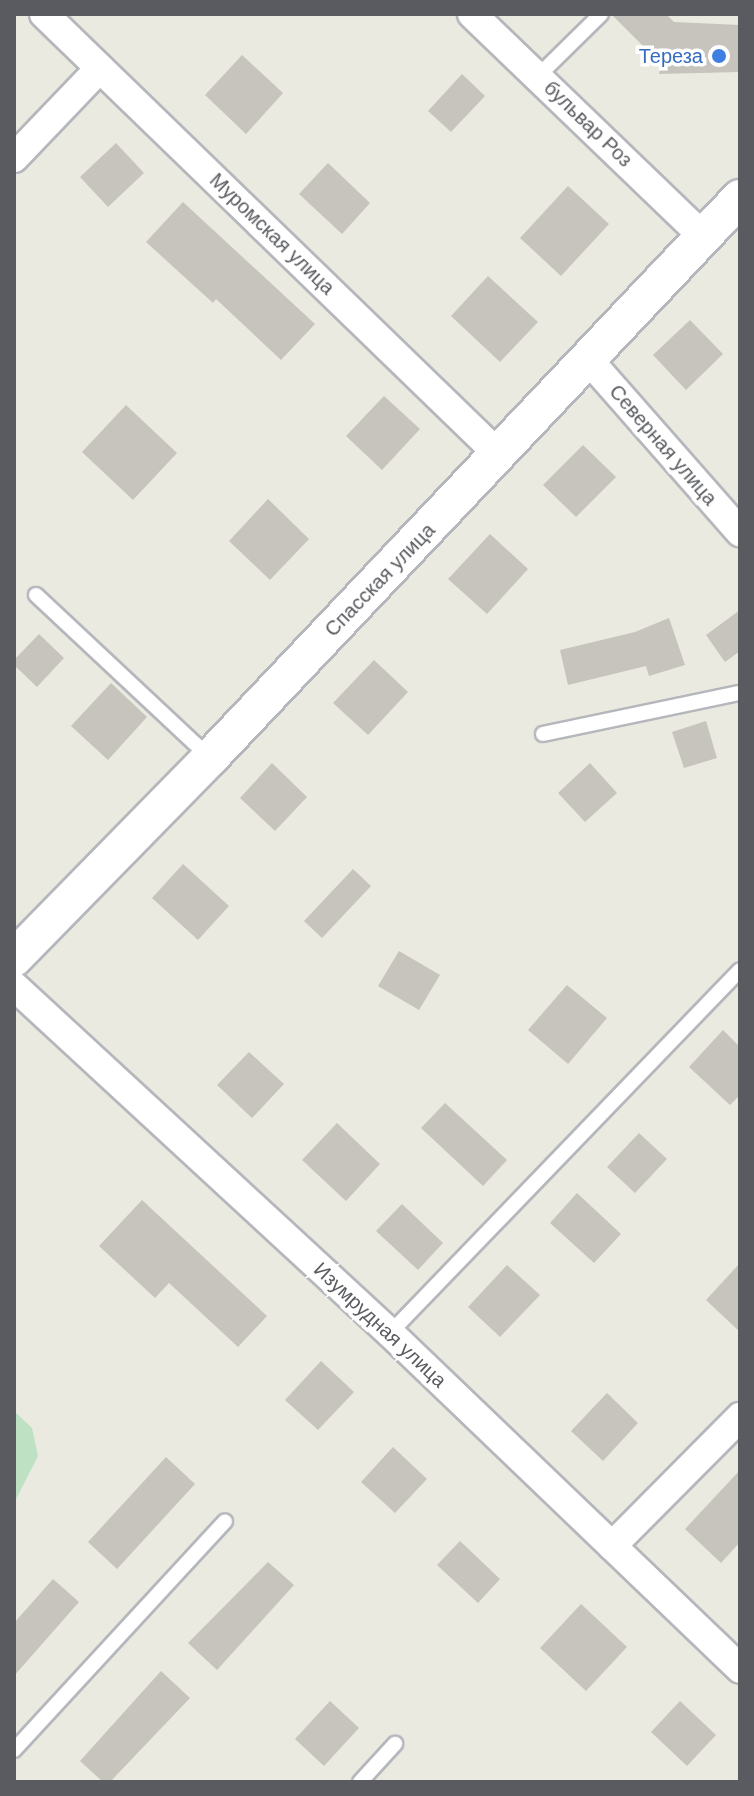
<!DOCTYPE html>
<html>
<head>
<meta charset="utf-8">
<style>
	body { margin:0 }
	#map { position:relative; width:754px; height:1796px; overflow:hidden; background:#ebeae0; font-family:Arial,sans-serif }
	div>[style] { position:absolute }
	.green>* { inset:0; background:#bde1c2 }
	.building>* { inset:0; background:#c6c4bd }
	.roads { filter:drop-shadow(2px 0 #b6b7bc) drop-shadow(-2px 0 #b6b7bc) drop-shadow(0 2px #b6b7bc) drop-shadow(0 -2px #b6b7bc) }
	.service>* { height:14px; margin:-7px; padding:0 7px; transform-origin:7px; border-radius:7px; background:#fff }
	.minor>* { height:28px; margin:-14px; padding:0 14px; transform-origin:14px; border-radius:14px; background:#fff }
	.tertiary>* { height:36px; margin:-18px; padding:0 18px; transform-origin:18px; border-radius:18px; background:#fff }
	.dots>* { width:22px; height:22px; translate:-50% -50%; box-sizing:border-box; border:4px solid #fff; border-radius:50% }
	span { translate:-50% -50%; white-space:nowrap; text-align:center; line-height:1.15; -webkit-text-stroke:7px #fff; paint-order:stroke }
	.shop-label { font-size:20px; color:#366cbe }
	.right { translate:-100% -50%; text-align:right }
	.street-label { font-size:20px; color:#595b60 }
	.frame { position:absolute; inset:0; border:16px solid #595b60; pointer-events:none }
</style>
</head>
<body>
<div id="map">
	<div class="green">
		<div style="clip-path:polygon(14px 1411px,32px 1428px,38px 1456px,14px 1503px)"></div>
	</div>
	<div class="building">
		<div style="clip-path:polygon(611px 14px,666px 14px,674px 22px,740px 25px,740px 72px,659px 74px,661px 64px)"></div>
		<div style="clip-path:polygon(242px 55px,283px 93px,246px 134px,205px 95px)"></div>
		<div style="clip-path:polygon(462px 74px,485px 96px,451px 132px,428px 111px)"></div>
		<div style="clip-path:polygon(116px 143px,144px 173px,108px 207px,80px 177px)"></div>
		<div style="clip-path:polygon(328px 163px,370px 203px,342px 234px,299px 194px)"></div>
		<div style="clip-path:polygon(568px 186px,609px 224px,561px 276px,520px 238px)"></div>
		<div style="clip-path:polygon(183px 202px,315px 324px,281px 360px,216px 299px,213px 303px,146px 242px)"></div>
		<div style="clip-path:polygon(488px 276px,538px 322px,500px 362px,451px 316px)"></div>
		<div style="clip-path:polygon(690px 320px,723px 354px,686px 390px,653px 355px)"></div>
		<div style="clip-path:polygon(384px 396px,420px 429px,382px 470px,346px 436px)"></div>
		<div style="clip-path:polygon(126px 405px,177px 453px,133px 500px,82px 452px)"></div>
		<div style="clip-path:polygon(583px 445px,616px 477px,576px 517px,543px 485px)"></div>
		<div style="clip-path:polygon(268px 499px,309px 539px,270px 580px,229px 541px)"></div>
		<div style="clip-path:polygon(490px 534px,528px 569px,487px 614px,448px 579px)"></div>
		<div style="clip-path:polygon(740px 610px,740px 651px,725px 662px,706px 635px)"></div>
		<div style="clip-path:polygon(669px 618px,685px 665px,649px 676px,646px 666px,568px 685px,560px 650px,635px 632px)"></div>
		<div style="clip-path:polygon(39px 634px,64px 658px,37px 687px,14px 665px,14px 660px)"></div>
		<div style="clip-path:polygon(374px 660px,408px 692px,368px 735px,333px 703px)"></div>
		<div style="clip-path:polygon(111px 683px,147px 717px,108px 760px,71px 726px)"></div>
		<div style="clip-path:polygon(706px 721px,717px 758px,684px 768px,672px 732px)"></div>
		<div style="clip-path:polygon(272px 763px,307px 797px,275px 831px,240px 798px)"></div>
		<div style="clip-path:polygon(590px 763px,617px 793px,585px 822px,558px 793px)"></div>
		<div style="clip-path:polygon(183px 864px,229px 906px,198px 940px,152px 898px)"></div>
		<div style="clip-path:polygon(353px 869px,371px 886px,322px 938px,304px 921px)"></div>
		<div style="clip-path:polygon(399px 951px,440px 975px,419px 1010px,378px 986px)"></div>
		<div style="clip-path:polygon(567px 985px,607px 1018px,568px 1064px,528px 1030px)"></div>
		<div style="clip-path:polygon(723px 1030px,740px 1047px,740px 1095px,730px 1105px,689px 1067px)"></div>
		<div style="clip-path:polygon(249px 1052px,284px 1084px,252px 1118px,217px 1085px)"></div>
		<div style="clip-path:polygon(445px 1103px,507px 1160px,483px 1186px,421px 1128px)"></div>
		<div style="clip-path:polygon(337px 1123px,380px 1164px,346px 1201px,302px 1160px)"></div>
		<div style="clip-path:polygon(639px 1133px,667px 1159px,635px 1193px,607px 1167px)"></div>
		<div style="clip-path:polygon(577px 1193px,621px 1234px,594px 1263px,550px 1223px)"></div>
		<div style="clip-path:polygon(142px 1200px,267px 1316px,238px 1347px,169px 1283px,155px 1298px,99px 1246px)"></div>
		<div style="clip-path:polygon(402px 1204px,443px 1243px,418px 1270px,376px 1231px)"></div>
		<div style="clip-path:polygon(740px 1263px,740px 1332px,706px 1300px)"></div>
		<div style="clip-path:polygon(507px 1265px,540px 1295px,500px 1337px,468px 1307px)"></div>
		<div style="clip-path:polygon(321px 1361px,354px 1392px,318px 1430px,285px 1400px)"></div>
		<div style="clip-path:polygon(607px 1393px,638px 1423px,603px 1461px,571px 1431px)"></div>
		<div style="clip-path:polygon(393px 1447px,427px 1479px,395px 1513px,361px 1482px)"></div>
		<div style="clip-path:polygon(166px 1457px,195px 1484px,117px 1569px,88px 1542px)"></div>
		<div style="clip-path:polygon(740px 1470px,740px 1542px,721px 1563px,685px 1529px)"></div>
		<div style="clip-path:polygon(460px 1541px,500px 1579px,478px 1603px,437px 1565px)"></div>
		<div style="clip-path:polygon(268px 1562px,294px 1585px,217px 1670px,188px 1643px)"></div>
		<div style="clip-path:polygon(53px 1579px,79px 1602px,14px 1676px,14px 1623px)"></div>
		<div style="clip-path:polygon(581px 1604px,627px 1647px,586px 1691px,540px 1648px)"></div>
		<div style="clip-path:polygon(161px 1671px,190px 1698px,110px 1782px,103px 1782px,80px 1761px)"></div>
		<div style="clip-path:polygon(330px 1701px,359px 1728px,324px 1766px,295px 1739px)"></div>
		<div style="clip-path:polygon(680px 1701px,716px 1735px,687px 1766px,651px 1732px)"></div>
	</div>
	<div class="roads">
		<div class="service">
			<div style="left:538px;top:76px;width:88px;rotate:-44.5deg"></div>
			<div style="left:36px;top:595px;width:238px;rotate:43.1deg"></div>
			<div style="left:543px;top:734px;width:201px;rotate:-11.8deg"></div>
			<div style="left:390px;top:1333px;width:504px;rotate:-46.04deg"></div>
			<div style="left:14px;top:1750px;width:311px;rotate:-47.3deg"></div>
			<div style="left:360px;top:1782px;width:52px;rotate:-47.4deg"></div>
		</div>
		<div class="minor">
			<div style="left:44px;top:14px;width:634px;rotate:44.1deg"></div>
			<div style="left:472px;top:14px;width:319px;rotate:43.9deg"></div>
			<div style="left:14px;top:158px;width:124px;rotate:-46.3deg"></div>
			<div style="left:587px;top:358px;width:232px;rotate:48.7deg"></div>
			<div style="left:14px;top:986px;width:512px;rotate:42.7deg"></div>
			<div style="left:390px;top:1333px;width:485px;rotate:43.8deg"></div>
			<div style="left:612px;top:1546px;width:182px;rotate:-45.2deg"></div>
		</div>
		<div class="tertiary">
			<div style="left:14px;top:958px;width:280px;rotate:-45.6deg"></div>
			<div style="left:210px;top:758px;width:771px;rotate:-46.58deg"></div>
		</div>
	</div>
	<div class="dots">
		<div style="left:719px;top:56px;background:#3f7fe0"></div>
	</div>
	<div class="shop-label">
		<span class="right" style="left:703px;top:56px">Тереза</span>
	</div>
	<div class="street-label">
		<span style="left:588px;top:124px;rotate:44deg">бульвар Роз</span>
		<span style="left:272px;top:234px;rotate:44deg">Муромская улица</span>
		<span style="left:663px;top:445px;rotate:49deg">Северная улица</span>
		<span style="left:380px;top:580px;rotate:-46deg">Спасская улица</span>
		<span style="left:380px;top:1325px;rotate:43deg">Изумрудная улица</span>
	</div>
	<div class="frame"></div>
</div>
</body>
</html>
